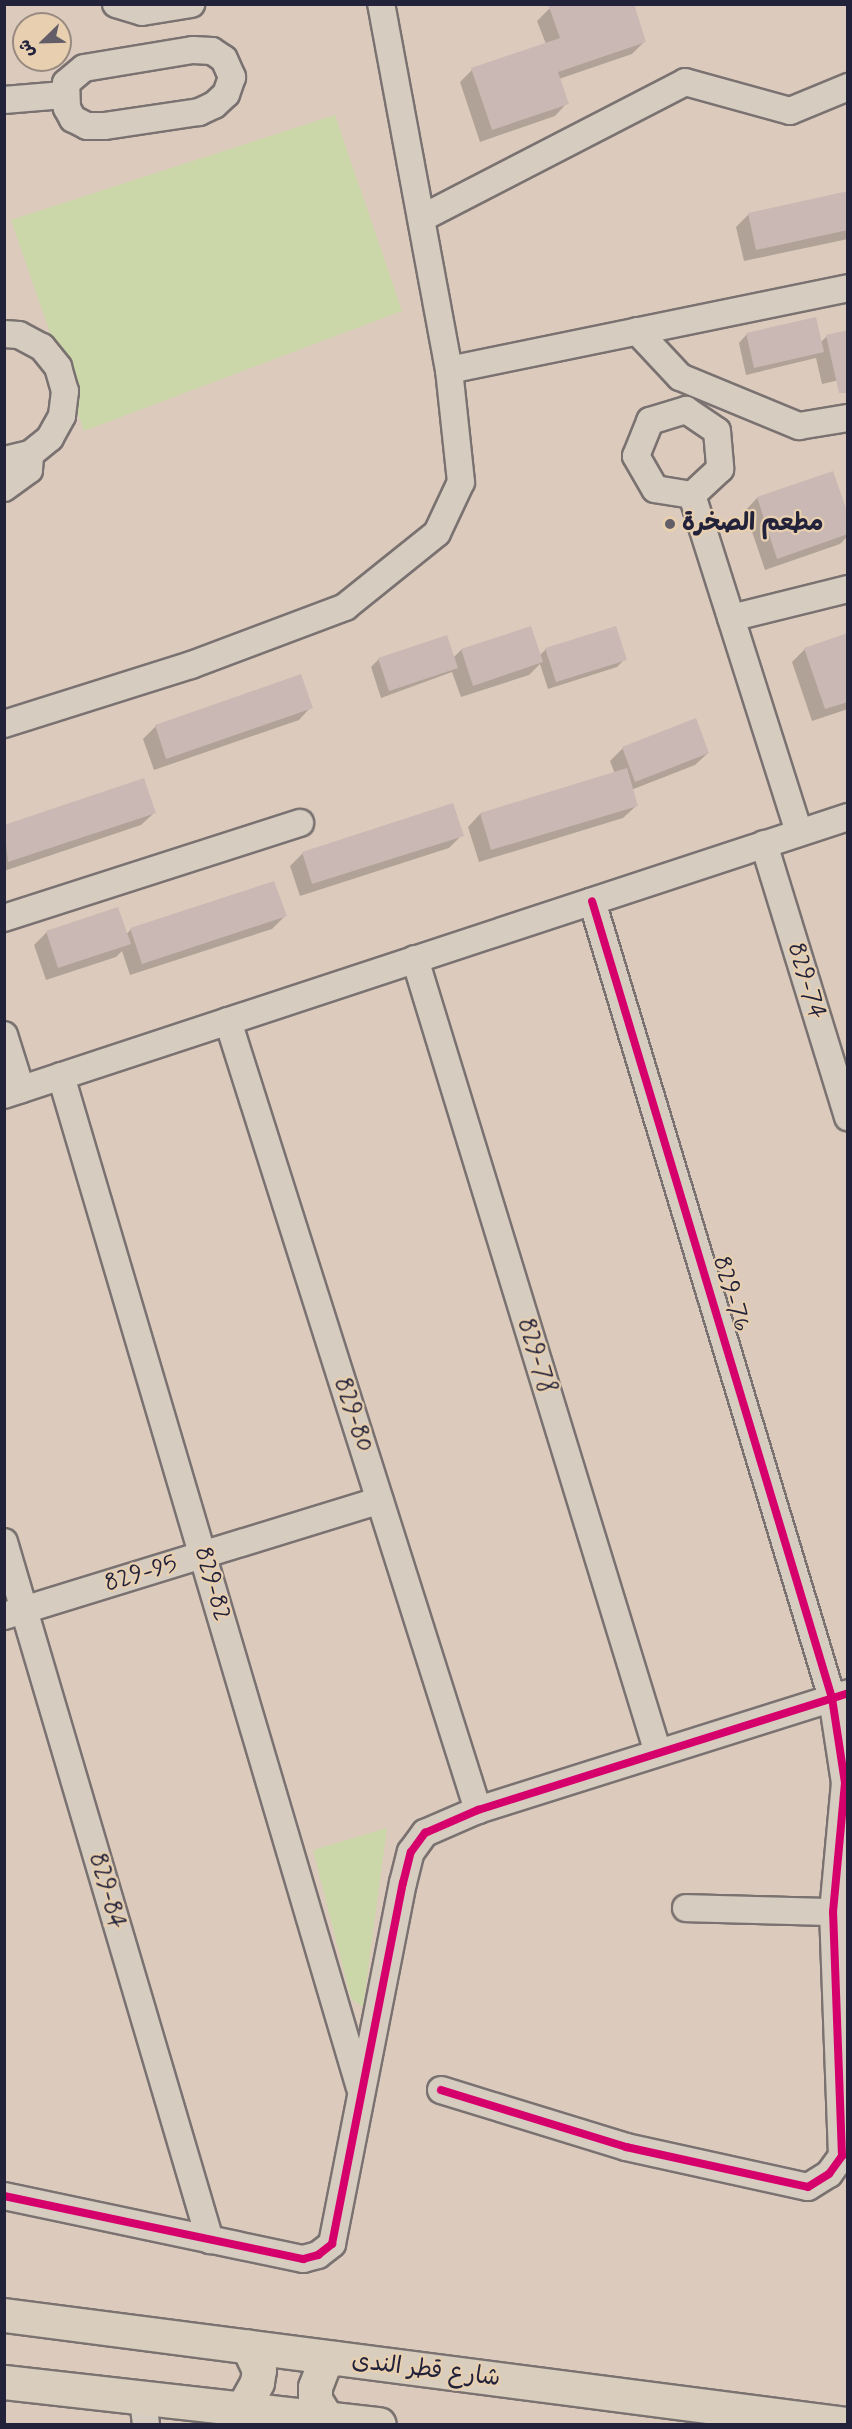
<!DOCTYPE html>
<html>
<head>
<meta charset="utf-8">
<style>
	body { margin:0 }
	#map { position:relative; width:852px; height:2429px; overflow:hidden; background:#dccbbc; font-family:Mynerve,"Playpen Sans Arabic",sans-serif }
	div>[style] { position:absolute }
	.green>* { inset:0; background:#ccd7a9 }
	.shadow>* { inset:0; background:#0003 }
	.building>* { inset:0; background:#cab8b4 }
	.roads { filter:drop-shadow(2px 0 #7a7271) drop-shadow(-2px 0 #7a7271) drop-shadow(0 2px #7a7271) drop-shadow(0 -2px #7a7271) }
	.minor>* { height:26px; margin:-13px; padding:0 13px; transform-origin:13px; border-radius:13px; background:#d6ccc0 }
	.primary>* { height:33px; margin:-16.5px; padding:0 16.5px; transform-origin:16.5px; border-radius:16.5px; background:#d9cebd }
	.cycleway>* { height:8px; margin:-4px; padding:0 4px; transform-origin:4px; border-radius:4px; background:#d6006c }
	.dots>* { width:16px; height:16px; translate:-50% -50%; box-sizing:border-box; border:3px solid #e7cfaf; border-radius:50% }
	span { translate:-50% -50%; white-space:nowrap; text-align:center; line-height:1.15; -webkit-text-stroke:4.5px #e7cfaf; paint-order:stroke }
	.poi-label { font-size:24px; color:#22223b; font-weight:700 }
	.left { translate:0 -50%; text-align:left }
	.street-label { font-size:24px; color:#22223b }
	.frame { position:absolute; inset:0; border:6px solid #22223b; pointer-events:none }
	.north { position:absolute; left:12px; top:12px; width:60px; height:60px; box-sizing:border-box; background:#e7cfaf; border:2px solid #988a81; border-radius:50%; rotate:247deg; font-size:16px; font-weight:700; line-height:24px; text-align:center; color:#22223b }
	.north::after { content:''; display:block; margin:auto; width:21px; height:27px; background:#635d68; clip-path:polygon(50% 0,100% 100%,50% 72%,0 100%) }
</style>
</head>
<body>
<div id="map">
	<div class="green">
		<div style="clip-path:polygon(335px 115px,402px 311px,84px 431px,11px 220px)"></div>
		<div style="clip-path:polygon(387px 1828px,363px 2007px,351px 1999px,313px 1850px)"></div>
	</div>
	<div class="shadow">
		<div style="clip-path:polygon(550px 8px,645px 41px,632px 54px,559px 79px,567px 103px,555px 116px,480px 142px,460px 82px,472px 70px,546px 44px,537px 21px)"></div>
		<div style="clip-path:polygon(848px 193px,848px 239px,744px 261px,736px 227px,749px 214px)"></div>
		<div style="clip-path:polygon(747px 334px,820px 343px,827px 336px,848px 378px,822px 384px,816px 358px,746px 375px,739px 343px)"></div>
		<div style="clip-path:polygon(832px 473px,848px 518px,848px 536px,840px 544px,765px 570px,745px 511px,757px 498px)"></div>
		<div style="clip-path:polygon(530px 627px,539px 656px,546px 649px,625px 659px,617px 667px,548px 689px,540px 664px,529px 675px,461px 697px,452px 672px,381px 698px,371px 667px,379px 659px,453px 658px,461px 650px)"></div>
		<div style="clip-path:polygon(848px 635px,848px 709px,812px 721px,792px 662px,805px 649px)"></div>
		<div style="clip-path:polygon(311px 707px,299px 720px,154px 770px,143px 739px,156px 726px)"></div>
		<div style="clip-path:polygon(695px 720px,708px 753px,695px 765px,631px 790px,636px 806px,623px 818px,479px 862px,468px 827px,480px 814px,615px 774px,610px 761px,622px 749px)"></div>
		<div style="clip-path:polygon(154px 813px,141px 825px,4px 871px,4px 826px)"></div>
		<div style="clip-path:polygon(462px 835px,449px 848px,300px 896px,290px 866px,303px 853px)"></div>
		<div style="clip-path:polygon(285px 916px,272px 929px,130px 975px,122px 951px,116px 957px,46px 980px,34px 945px,47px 932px,126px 935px,131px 929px)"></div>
	</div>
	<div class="building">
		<div style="clip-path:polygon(548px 4px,634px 4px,646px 42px,558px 72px,569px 104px,492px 130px,471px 68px,560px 38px)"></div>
		<div style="clip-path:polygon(848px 191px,848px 230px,756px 250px,748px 213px)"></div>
		<div style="clip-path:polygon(816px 317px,824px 352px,754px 368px,746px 333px)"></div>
		<div style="clip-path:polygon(848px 330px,848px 393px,839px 393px,826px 335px)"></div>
		<div style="clip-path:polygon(833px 471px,848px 514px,848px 534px,777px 559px,757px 497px)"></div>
		<div style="clip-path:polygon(531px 626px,543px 662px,473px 686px,461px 649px)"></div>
		<div style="clip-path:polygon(616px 626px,627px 660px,556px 682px,545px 648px)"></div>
		<div style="clip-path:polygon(848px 633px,848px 702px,825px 709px,804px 648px)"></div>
		<div style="clip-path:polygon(447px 635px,458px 668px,389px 691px,378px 658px)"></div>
		<div style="clip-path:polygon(301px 674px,313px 708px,166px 759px,155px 725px)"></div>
		<div style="clip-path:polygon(696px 718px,709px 753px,635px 782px,622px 747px)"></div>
		<div style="clip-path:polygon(627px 768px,638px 806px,491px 850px,480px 813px)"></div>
		<div style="clip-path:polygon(144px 778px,156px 813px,8px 862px,4px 825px)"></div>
		<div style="clip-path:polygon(453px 803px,464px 836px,312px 884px,302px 852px)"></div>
		<div style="clip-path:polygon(274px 881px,287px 916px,142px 964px,130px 928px)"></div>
		<div style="clip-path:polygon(118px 907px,131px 944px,58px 968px,46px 931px)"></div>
	</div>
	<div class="roads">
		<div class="minor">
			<div style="left:116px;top:4px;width:27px;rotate:17deg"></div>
			<div style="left:142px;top:12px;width:50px;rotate:-9.3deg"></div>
			<div style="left:193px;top:50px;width:19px;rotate:3deg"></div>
			<div style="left:212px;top:51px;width:14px;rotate:34deg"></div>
			<div style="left:224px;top:59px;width:20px;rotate:66deg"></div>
			<div style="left:232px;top:77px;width:18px;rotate:109deg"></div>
			<div style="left:226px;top:94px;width:16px;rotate:137deg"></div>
			<div style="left:214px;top:105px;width:17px;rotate:155deg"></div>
			<div style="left:199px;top:112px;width:96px;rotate:171.6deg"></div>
			<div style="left:104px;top:126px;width:17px;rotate:180deg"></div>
			<div style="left:87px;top:126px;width:16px;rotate:-153deg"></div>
			<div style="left:73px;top:119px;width:13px;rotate:-119deg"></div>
			<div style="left:67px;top:108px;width:25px;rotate:-92deg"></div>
			<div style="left:66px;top:83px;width:23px;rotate:-40deg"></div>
			<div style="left:84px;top:68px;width:110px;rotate:-9.4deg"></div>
			<div style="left:4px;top:100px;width:60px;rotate:-4.8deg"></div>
			<div style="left:422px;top:218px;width:296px;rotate:-27.3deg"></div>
			<div style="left:685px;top:82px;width:109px;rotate:15.4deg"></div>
			<div style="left:790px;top:111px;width:63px;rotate:-22.5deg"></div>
			<div style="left:637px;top:331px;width:63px;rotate:46.9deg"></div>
			<div style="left:680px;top:377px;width:129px;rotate:22.4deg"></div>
			<div style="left:799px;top:426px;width:50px;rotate:-9.3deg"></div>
			<div style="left:4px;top:334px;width:15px;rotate:4deg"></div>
			<div style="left:19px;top:335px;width:26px;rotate:28deg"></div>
			<div style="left:42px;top:347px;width:26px;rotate:51deg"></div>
			<div style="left:58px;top:367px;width:25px;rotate:74deg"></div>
			<div style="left:65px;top:391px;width:25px;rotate:97deg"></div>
			<div style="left:62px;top:416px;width:25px;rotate:119deg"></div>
			<div style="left:50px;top:438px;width:26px;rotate:141deg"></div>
			<div style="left:30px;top:454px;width:27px;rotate:167deg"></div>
			<div style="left:449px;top:370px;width:407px;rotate:-11.6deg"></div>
			<div style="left:686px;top:410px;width:37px;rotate:34deg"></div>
			<div style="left:717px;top:431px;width:38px;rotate:85deg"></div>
			<div style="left:720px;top:469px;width:38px;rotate:137deg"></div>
			<div style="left:692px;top:495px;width:37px;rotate:-171deg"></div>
			<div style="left:655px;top:489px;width:38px;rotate:-120deg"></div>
			<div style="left:636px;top:456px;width:38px;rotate:-68deg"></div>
			<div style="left:650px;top:421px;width:38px;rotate:-17deg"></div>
			<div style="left:4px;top:488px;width:31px;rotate:-36deg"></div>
			<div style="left:29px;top:470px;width:16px;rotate:-86deg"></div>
			<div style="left:692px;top:495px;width:354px;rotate:72.4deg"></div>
			<div style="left:731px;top:618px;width:121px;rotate:-13.9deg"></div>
			<div style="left:4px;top:724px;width:196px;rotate:-17.5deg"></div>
			<div style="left:191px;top:665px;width:165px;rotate:-20.6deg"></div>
			<div style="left:345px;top:607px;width:118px;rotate:-38.8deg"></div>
			<div style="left:437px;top:533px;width:56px;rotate:-64.8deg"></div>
			<div style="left:461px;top:482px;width:113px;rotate:-96.1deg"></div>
			<div style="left:449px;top:370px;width:372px;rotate:-100.5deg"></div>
			<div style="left:764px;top:844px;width:286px;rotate:72.9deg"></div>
			<div style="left:4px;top:918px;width:311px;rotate:-17.8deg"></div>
			<div style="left:415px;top:959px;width:830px;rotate:72.98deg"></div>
			<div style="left:228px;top:1021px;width:828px;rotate:72.42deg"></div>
			<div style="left:4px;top:1035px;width:57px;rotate:72.5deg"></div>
			<div style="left:61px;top:1076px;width:1055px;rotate:73.54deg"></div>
			<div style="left:4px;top:1095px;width:889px;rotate:-18.23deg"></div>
			<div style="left:4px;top:1542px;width:728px;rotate:73.56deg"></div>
			<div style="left:4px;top:1616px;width:393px;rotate:-17.1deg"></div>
			<div style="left:686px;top:1908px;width:147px;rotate:1.6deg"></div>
			<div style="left:441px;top:2090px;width:194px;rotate:17.1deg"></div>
			<div style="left:626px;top:2147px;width:186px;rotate:12.4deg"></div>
			<div style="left:808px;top:2187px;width:25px;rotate:-32deg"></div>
			<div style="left:829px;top:2174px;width:22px;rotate:-54deg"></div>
			<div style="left:842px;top:2156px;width:244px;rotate:-92.1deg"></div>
			<div style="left:833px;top:1912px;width:130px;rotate:-84.7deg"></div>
			<div style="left:845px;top:1783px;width:86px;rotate:-98.7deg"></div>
			<div style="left:832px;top:1698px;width:832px;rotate:-106.76deg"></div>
			<div style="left:4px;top:2196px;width:306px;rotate:11.9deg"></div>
			<div style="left:303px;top:2259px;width:16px;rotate:-15deg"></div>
			<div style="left:318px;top:2255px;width:18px;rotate:-38deg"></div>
			<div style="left:332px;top:2244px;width:368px;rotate:-78.9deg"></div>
			<div style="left:403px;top:1883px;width:32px;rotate:-76deg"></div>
			<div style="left:411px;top:1852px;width:24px;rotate:-54deg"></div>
			<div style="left:425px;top:1833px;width:58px;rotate:-23.5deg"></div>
			<div style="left:478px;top:1810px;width:388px;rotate:-17.5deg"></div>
			<div style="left:143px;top:2400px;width:24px;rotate:83deg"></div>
		</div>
		<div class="primary">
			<div style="left:4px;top:2315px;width:850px;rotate:7.37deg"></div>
			<div style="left:4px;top:2382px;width:377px;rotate:6.4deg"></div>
			<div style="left:234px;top:2410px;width:13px;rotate:-29deg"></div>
			<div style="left:245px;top:2404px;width:25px;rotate:-61deg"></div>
			<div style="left:257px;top:2382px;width:12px;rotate:-81deg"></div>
			<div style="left:259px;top:2370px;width:26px;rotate:-115deg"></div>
			<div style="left:327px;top:2419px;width:22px;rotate:-122deg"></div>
			<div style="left:315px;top:2400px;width:13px;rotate:-90deg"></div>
			<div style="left:315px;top:2387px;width:25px;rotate:-69deg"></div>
			<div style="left:324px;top:2364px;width:12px;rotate:-31deg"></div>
		</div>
	</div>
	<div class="cycleway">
		<div style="left:441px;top:2090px;width:194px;rotate:17.1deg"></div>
		<div style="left:626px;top:2147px;width:186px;rotate:12.4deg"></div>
		<div style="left:808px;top:2187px;width:25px;rotate:-32deg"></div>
		<div style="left:829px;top:2174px;width:22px;rotate:-54deg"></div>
		<div style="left:842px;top:2156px;width:244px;rotate:-92.1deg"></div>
		<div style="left:833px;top:1912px;width:130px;rotate:-84.7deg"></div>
		<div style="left:845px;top:1783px;width:86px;rotate:-98.7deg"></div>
		<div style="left:832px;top:1698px;width:832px;rotate:-106.76deg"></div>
		<div style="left:4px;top:2196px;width:306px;rotate:11.9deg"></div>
		<div style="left:303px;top:2259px;width:16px;rotate:-15deg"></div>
		<div style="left:318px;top:2255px;width:18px;rotate:-38deg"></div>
		<div style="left:332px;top:2244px;width:368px;rotate:-78.9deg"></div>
		<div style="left:403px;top:1883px;width:32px;rotate:-76deg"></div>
		<div style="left:411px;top:1852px;width:24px;rotate:-54deg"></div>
		<div style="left:425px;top:1833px;width:58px;rotate:-23.5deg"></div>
		<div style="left:478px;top:1810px;width:388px;rotate:-17.5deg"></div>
	</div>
	<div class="dots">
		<div style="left:670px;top:524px;background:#635d68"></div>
	</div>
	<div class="poi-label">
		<span class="left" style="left:682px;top:524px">مطعم الصخرة</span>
	</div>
	<div class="street-label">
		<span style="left:806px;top:981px;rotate:73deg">829-74</span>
		<span style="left:731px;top:1294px;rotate:73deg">829-76</span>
		<span style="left:536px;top:1356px;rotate:73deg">829-78</span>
		<span style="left:353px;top:1415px;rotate:72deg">829-80</span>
		<span style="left:141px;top:1574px;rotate:-17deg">829-95</span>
		<span style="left:212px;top:1584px;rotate:74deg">829-82</span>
		<span style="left:107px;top:1891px;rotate:74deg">829-84</span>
		<span style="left:426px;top:2370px;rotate:7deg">شارع قطر الندى</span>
	</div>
	<div class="frame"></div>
	<div class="north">ش</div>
</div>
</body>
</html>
